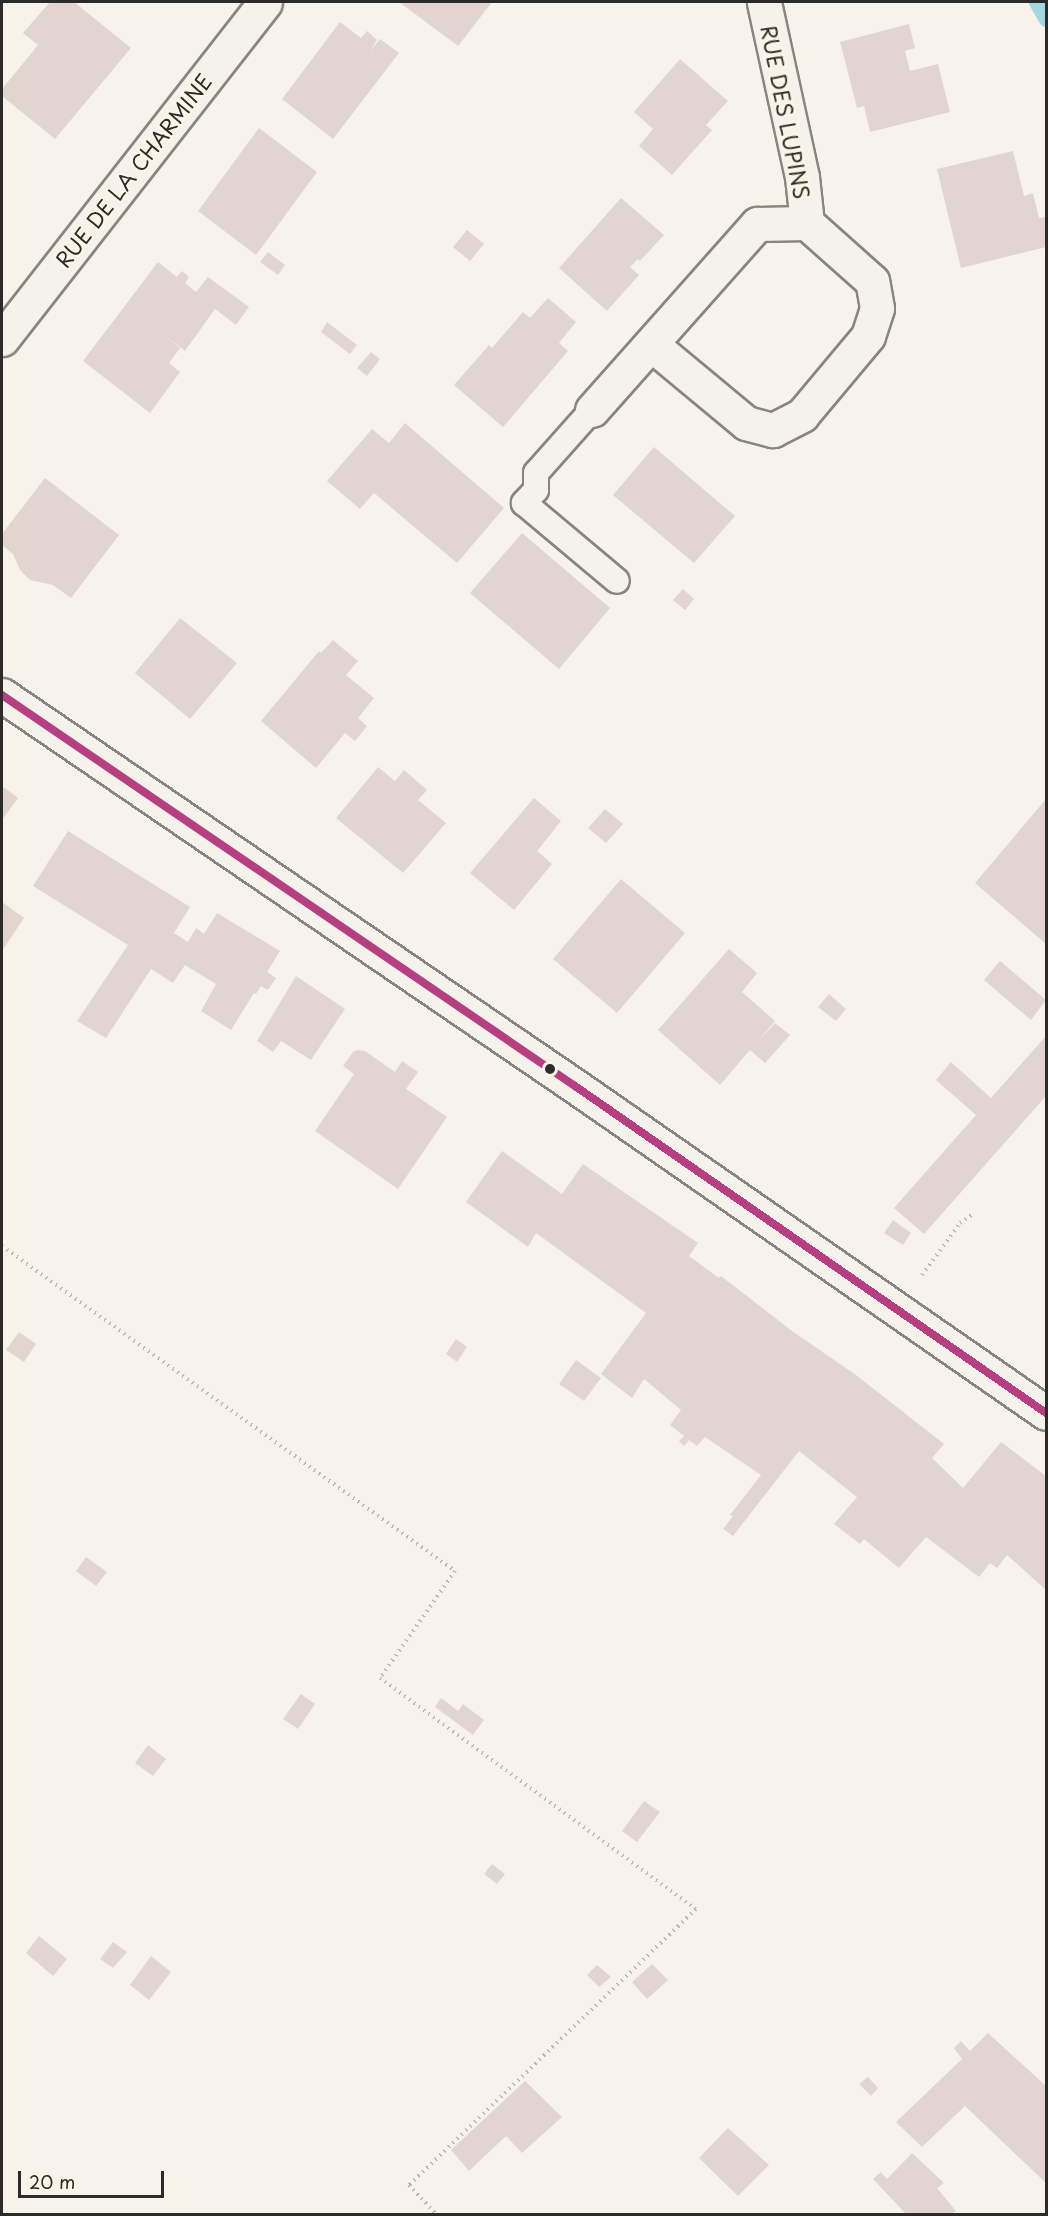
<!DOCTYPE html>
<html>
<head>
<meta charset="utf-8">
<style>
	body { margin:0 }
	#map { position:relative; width:1048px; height:2216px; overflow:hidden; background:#f7f3ea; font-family:"Playpen Sans",sans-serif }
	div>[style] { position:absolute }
	.stream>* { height:15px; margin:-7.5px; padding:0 7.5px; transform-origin:7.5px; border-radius:7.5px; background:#a3d8e0 }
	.building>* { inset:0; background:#e2d5cf }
	.path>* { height:4px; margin-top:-2px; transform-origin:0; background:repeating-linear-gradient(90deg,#bbb8b4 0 1.5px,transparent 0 6px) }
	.roads { filter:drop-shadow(2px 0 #878581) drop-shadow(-2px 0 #878581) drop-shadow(0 2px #878581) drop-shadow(0 -2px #878581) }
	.lane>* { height:24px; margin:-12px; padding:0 12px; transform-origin:12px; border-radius:12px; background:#f5f2ec }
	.street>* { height:33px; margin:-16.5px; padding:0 16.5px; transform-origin:16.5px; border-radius:16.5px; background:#f5f2ec }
	.secondary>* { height:33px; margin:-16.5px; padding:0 16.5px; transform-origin:16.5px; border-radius:16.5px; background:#f5f2ec }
	.bus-1>* { height:8px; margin:-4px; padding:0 4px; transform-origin:4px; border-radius:4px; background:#b63f82 }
	.dots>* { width:16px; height:16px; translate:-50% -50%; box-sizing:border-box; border:3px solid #fcf5e5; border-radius:50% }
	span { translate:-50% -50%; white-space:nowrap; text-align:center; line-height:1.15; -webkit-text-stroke:5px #fcf5e5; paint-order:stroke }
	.street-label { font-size:21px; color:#2b2b2b }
	.frame { position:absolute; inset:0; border:3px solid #2b2b2b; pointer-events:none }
	.scale { position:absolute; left:18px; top:2171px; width:146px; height:27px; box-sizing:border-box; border:3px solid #2b2b2b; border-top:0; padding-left:8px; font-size:18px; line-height:21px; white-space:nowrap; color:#2b2b2b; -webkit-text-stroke:4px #fcf5e5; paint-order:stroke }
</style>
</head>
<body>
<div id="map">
	<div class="stream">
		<div style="left:1036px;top:2px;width:20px;rotate:60deg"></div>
	</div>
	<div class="building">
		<div style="clip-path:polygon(50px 2px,74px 2px,131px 48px,55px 139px,2px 96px,2px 89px,38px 45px,23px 33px)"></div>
		<div style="clip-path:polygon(399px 2px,492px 2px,458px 46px)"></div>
		<div style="clip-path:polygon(340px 22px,361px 38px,367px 31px,377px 40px,370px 51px,380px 39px,399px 53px,333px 139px,282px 99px)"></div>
		<div style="clip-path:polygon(909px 24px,915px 48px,905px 51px,910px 71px,938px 64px,950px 112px,870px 132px,864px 106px,857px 108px,840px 42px)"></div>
		<div style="clip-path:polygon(680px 59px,728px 101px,706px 125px,712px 130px,672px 175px,639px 146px,653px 129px,634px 112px)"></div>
		<div style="clip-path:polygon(259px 128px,317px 172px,256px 255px,198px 211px)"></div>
		<div style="clip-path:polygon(1013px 151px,1024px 196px,1033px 193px,1039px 218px,1045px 217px,1046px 247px,961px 268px,937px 169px)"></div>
		<div style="clip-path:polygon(621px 198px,664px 235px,640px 261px,638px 259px,630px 267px,639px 275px,607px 311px,559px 268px)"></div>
		<div style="clip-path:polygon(467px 230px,484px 244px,470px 261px,453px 247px)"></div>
		<div style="clip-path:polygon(268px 252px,285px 265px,278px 275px,260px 262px)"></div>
		<div style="clip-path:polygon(158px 262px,177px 277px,182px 271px,189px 277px,185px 283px,196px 292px,208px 277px,249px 307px,236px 325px,215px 309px,185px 351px,164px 335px,180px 348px,169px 363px,180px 372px,150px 413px,83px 361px)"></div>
		<div style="clip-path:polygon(548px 298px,576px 322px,559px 343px,568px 351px,503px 427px,454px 385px,489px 345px,492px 348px,523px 312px,530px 318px)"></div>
		<div style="clip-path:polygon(327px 322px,357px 345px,350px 354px,321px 332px)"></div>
		<div style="clip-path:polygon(371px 352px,380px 359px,367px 376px,357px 368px)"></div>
		<div style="clip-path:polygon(405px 423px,504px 508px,457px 563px,374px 493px,360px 509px,327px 481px,372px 429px,389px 443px)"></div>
		<div style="clip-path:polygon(654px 447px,735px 516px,694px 563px,613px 495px)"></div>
		<div style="clip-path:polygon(45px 478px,119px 535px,71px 598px,53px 585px,30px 580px,20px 570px,13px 554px,2px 545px,2px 534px)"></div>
		<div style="clip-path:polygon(522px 533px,610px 608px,559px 669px,470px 593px)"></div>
		<div style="clip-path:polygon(683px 589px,694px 599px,685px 610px,673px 600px)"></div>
		<div style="clip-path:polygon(180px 618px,237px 663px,190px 719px,135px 673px)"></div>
		<div style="clip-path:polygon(333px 640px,358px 661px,346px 675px,374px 698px,358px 718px,367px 726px,355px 741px,345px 733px,316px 768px,261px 721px,319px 651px,321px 653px)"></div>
		<div style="clip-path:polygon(378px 767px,395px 781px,404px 770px,427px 790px,418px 800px,446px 823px,403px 873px,336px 818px)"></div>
		<div style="clip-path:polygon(2px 786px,18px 798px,2px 820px)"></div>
		<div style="clip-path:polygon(534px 798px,561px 821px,537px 851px,552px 864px,514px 910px,470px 873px)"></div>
		<div style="clip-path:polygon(1046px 799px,1046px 944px,975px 883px)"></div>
		<div style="clip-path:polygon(605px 809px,623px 824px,606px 843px,588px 828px)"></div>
		<div style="clip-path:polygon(68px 831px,190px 907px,174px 933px,188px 942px,196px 928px,204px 934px,217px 913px,280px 951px,267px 972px,276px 978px,268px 990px,261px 986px,256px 994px,254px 993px,231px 1030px,201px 1011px,216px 984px,185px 965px,173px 983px,151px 969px,106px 1038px,77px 1021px,128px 945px,33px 886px)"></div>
		<div style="clip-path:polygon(621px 879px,685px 933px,617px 1013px,553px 959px)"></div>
		<div style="clip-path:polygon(2px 902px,24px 918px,2px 951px)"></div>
		<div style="clip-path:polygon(729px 949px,757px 973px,742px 992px,775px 1021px,756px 1043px,775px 1023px,790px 1035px,765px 1063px,750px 1050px,720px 1085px,658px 1030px)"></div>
		<div style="clip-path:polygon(1000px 961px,1046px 1000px,1031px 1020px,984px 980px)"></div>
		<div style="clip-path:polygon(296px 976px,345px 1009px,311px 1060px,281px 1041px,273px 1052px,257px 1041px)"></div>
		<div style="clip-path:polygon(829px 994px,846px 1009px,836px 1021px,818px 1007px)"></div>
		<div style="clip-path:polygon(1046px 1036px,1046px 1096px,924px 1234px,894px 1208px,976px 1115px,936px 1080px,951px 1062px,991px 1098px)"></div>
		<div style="clip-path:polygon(358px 1050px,365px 1051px,395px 1072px,402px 1061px,418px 1072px,406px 1089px,447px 1117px,398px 1189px,315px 1131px,354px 1074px,343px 1066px,353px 1052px)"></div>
		<div style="clip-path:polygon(502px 1151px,562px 1194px,583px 1164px,698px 1243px,689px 1256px,719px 1278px,721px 1276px,792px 1331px,856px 1375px,944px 1444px,932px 1458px,963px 1488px,1001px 1442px,1046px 1476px,1046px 1590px,1007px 1555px,997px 1568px,990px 1563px,979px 1577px,926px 1537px,899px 1568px,864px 1539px,860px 1544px,834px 1524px,857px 1497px,799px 1451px,733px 1536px,723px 1529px,733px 1516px,730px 1515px,761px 1475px,705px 1437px,697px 1446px,689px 1440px,684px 1446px,679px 1441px,684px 1436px,670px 1425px,681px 1410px,644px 1379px,632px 1398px,601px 1374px,646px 1313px,536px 1233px,528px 1247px,466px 1202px)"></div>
		<div style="clip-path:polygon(893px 1220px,911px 1233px,903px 1245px,884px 1233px)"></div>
		<div style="clip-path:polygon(19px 1332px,36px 1344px,24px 1362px,6px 1350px)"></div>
		<div style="clip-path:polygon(456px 1339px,467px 1347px,457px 1362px,446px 1354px)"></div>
		<div style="clip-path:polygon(576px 1360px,601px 1378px,584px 1401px,559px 1384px)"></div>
		<div style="clip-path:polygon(86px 1557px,107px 1572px,96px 1586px,76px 1571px)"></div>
		<div style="clip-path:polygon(301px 1694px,315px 1704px,298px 1729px,283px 1719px)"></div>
		<div style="clip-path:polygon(441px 1698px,458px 1711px,463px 1704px,484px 1720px,473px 1735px,435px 1707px)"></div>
		<div style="clip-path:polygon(148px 1745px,166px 1759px,153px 1776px,135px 1763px)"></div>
		<div style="clip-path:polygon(644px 1801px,660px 1812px,637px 1842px,622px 1831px)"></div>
		<div style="clip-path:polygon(492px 1864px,505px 1874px,497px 1884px,484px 1874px)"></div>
		<div style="clip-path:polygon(39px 1936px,67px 1959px,53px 1976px,26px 1953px)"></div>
		<div style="clip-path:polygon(113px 1942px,127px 1952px,113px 1968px,100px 1959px)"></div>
		<div style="clip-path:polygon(151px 1956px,171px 1972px,149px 2000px,130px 1985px)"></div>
		<div style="clip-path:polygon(652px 1964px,668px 1980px,647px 1999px,632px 1982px)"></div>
		<div style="clip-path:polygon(597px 1965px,611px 1977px,599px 1987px,587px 1975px)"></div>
		<div style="clip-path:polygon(988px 2033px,1046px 2086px,1046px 2183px,965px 2106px,922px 2147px,896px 2122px,962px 2059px,954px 2048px,961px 2041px,970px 2051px)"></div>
		<div style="clip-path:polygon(868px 2077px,878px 2088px,871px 2096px,859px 2084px)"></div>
		<div style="clip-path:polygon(525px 2081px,562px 2117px,522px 2153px,506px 2136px,469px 2171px,451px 2150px)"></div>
		<div style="clip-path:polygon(728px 2128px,769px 2165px,738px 2196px,699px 2158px)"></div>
		<div style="clip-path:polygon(912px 2153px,944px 2183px,937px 2188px,956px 2211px,952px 2214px,906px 2214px,873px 2179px,881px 2172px,887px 2179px)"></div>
	</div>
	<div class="path">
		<div style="left:2px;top:1246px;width:558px;rotate:35.66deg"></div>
		<div style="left:455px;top:1571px;width:131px;rotate:125deg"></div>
		<div style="left:380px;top:1678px;width:391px;rotate:36.2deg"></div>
		<div style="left:696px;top:1909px;width:398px;rotate:136.1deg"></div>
		<div style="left:409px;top:2185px;width:40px;rotate:47deg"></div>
		<div style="left:922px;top:1275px;width:64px;rotate:-53.8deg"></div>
		<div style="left:960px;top:1223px;width:14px;rotate:-34deg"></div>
	</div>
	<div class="roads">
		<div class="lane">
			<div style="left:592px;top:410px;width:84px;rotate:131.6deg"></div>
			<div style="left:536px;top:473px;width:17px;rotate:90deg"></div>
			<div style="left:536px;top:490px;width:18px;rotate:133deg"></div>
			<div style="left:524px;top:503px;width:121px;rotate:40deg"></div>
		</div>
		<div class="street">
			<div style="left:2px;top:339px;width:427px;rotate:-52deg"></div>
			<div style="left:651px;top:344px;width:124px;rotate:39.7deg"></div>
			<div style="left:746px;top:423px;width:28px;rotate:15deg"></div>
			<div style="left:773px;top:430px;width:33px;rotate:-27deg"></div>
			<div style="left:802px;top:415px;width:103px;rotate:-50.1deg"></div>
			<div style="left:868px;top:336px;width:29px;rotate:-72deg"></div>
			<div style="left:877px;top:308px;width:27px;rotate:-100deg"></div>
			<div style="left:872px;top:281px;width:87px;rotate:-138.3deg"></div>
			<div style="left:807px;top:223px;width:46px;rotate:-96.2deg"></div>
			<div style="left:802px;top:177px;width:179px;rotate:-102.3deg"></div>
			<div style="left:592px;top:410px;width:249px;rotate:-48.4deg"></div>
			<div style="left:757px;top:224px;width:50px;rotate:-1.1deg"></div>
		</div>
		<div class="secondary">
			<div style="left:2px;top:695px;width:694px;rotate:34.31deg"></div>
			<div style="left:575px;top:1086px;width:573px;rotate:34.77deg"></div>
		</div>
	</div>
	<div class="bus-1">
		<div style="left:2px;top:695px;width:694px;rotate:34.31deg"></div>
		<div style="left:575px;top:1086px;width:573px;rotate:34.77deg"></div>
	</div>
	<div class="dots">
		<div style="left:550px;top:1069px;background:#2b2b2b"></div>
	</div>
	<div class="street-label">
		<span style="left:786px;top:112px;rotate:79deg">RUE DES LUPINS</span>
		<span style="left:133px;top:170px;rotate:-52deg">RUE DE LA CHARMINE</span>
	</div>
	<div class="frame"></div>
	<div class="scale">20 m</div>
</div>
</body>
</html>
